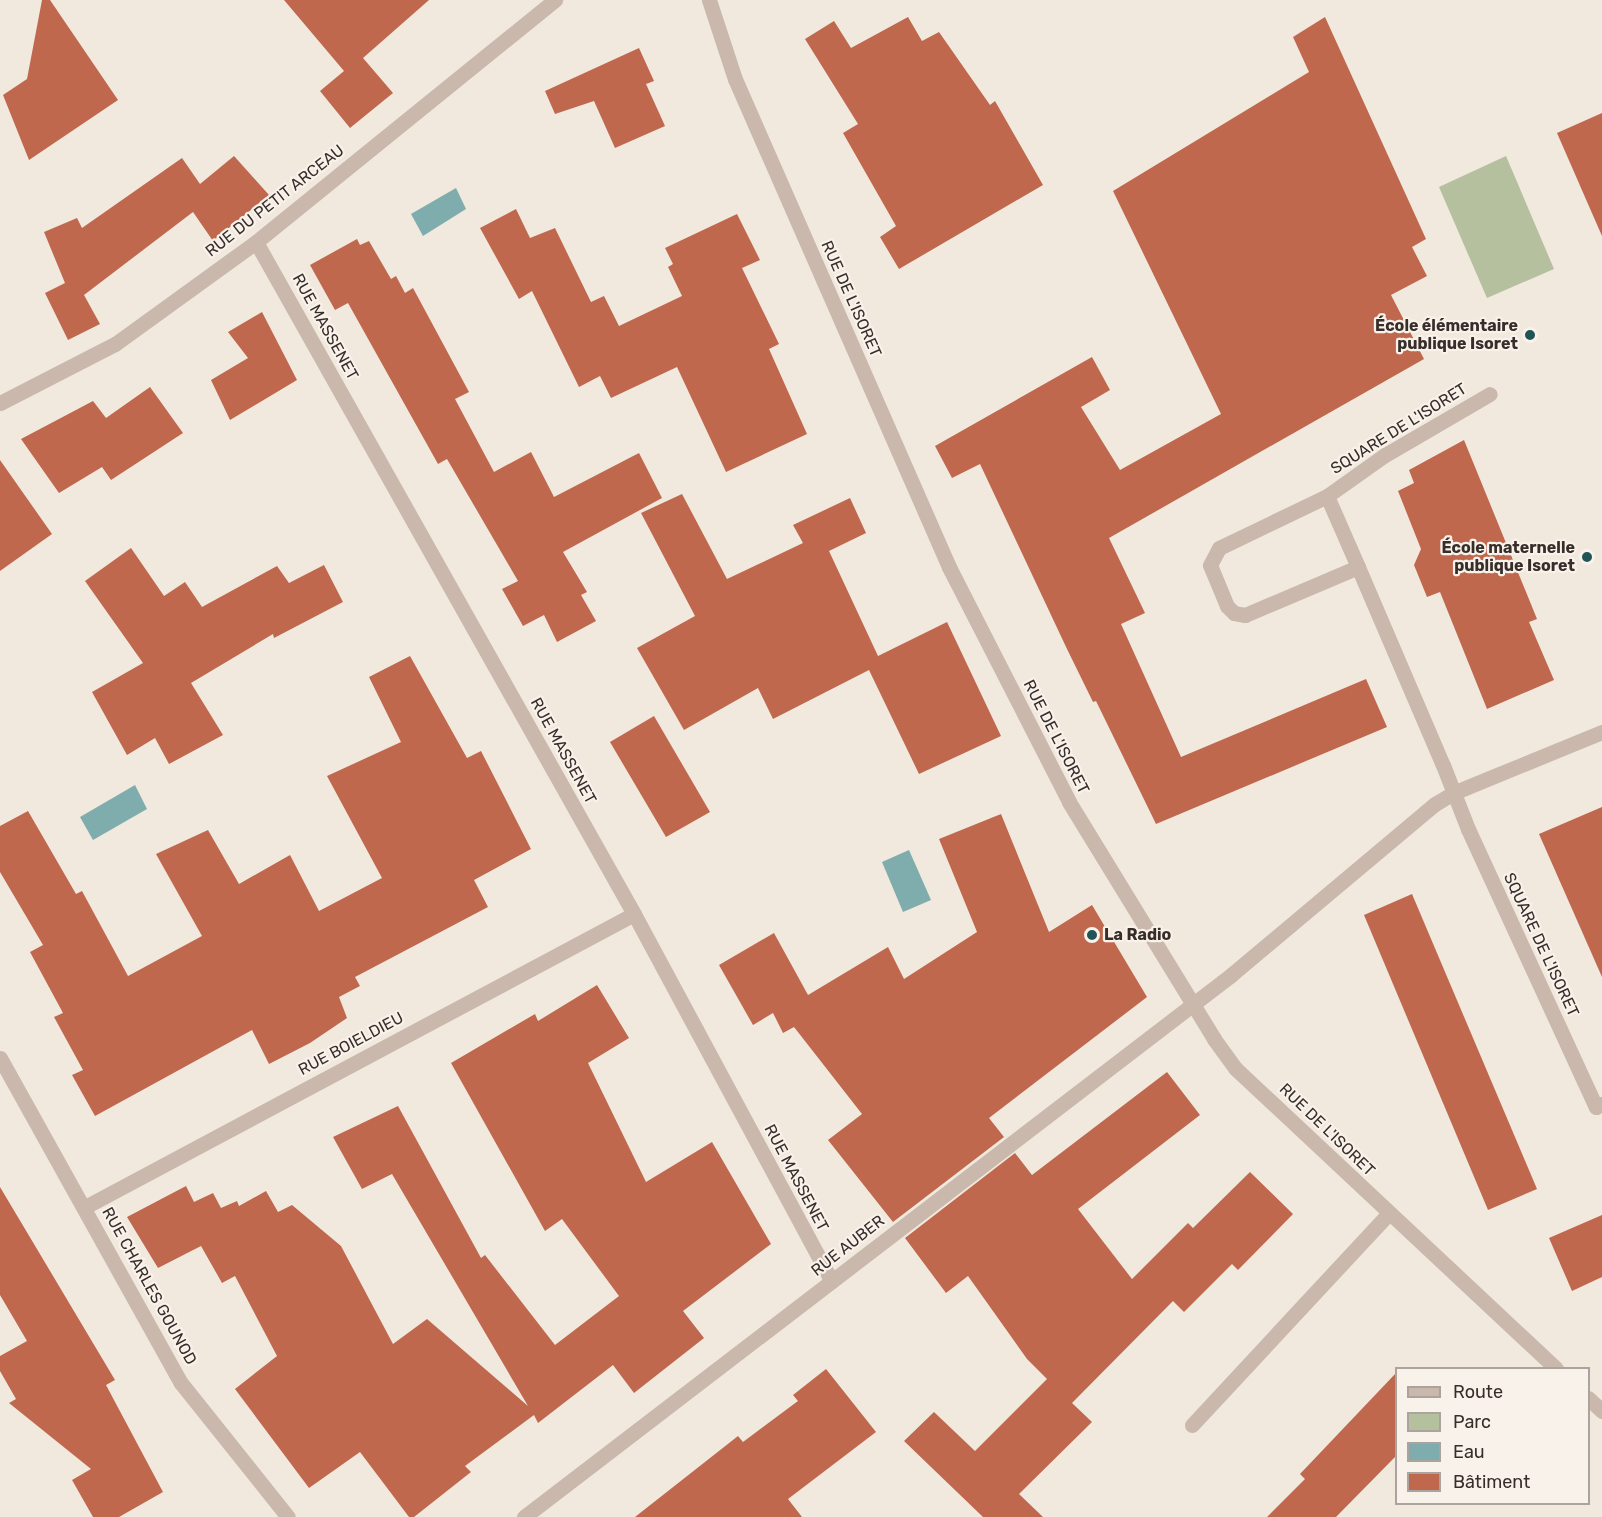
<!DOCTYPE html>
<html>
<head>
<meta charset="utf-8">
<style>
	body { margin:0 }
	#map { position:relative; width:1602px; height:1517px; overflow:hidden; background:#f1e8de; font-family:Rubik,sans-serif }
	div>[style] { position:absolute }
	.green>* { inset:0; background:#b5c09f }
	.water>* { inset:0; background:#7facad }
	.building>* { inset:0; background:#c0684e }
	.minor>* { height:15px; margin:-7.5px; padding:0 7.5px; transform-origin:7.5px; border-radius:7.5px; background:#c9b8ab }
	.dots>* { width:16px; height:16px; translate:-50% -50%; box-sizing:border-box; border:3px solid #f9f2eb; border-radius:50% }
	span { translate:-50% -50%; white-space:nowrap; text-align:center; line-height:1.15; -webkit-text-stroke:4.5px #f9f2eb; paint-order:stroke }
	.street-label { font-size:16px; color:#372e2a }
	.poi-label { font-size:16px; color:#372e2a; font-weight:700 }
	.right { translate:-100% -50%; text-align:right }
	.left { translate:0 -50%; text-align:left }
	.legend { position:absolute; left:1395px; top:1367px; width:195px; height:138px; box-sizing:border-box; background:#f9f2eb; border:2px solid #aba49e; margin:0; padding:8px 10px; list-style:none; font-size:18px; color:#372e2a }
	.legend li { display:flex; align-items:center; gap:12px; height:30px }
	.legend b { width:30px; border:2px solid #aba49e }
</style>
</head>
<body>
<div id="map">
	<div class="green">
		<div style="clip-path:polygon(1506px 156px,1554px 269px,1487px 298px,1439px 187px)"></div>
	</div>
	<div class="water">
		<div style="clip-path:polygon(456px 188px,466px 209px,423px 236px,411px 214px)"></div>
		<div style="clip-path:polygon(135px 785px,147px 809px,93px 840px,80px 817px)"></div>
		<div style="clip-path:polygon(909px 850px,931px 900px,903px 912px,882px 862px)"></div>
	</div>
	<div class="building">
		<div style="clip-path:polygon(42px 0,50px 0,118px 100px,29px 160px,3px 95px,27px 79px)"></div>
		<div style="clip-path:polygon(284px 0,429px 0,363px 58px,393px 93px,350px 128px,320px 91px,344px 71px)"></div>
		<div style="clip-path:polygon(908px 17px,922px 41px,939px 32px,990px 105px,995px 101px,1043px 185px,899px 269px,880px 237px,896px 226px,843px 133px,858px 124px,805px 39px,834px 21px,851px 48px)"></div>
		<div style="clip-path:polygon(1325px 17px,1426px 239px,1412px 247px,1427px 276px,1391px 295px,1424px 359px,1109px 538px,1145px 613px,1121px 624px,1181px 757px,1366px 679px,1387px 727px,1156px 824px,1096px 701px,1093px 702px,1067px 649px,980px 464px,952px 478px,935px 446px,1092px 357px,1110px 390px,1081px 407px,1120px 470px,1221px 414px,1113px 191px,1309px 72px,1293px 37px)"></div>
		<div style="clip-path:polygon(639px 48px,654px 81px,646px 84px,665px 126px,615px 148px,594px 101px,555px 114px,545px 91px)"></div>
		<div style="clip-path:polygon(1602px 113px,1602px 236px,1557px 133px)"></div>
		<div style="clip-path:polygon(234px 156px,269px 195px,213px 241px,193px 212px,84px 295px,100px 324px,68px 340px,45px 293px,65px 283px,44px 232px,77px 218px,82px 228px,182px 158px,200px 184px)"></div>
		<div style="clip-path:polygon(516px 209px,530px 238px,555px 228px,591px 302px,604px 296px,619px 326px,682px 296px,668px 267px,673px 264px,665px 248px,737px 214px,760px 260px,742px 268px,779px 344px,769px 349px,807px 434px,726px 472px,677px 367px,611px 398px,600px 376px,579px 387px,532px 291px,519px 299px,480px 228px)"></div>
		<div style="clip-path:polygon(357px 239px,360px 245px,369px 241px,391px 279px,396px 276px,405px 293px,413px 288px,469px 392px,455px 399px,494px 472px,531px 452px,554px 497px,639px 453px,662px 498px,563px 552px,587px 592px,581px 595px,596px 621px,557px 642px,544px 615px,523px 626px,502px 589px,518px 581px,447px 459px,438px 464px,348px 303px,335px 310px,310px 265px)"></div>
		<div style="clip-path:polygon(262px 312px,297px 380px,230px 420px,211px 380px,248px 358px,228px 332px)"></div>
		<div style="clip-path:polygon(150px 387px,183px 433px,111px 480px,102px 467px,59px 493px,21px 439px,93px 401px,106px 418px)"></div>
		<div style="clip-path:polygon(1464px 440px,1537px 619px,1529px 622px,1554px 680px,1487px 709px,1440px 592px,1427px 597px,1414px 565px,1421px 549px,1398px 491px,1414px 483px,1409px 470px)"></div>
		<div style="clip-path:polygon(0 460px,52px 534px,0 571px)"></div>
		<div style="clip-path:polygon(682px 494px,727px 579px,803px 543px,793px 525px,850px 498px,866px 533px,829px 551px,878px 656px,947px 622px,1001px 736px,919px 774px,869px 670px,773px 719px,758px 688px,684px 730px,637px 648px,695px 616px,641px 513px)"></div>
		<div style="clip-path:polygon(131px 548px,164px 596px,185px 582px,202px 607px,277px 566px,289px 583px,324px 565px,343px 602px,274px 638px,273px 634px,191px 683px,223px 735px,169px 764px,155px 738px,127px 755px,92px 692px,143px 663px,85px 581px)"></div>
		<div style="clip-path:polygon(410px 656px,467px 758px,481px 751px,531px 849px,474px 880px,488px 907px,355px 977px,360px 986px,339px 997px,347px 1018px,310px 1043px,269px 1064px,252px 1030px,95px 1116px,72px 1075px,83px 1070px,54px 1017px,63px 1013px,30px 952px,43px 945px,0 872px,0 826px,28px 811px,76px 894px,82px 891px,128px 976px,202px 936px,156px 854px,208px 830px,239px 884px,290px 855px,319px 911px,382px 878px,327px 776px,401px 742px,369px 677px)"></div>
		<div style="clip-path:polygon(654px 716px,710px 812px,666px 837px,610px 742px)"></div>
		<div style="clip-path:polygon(1602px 807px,1602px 977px,1539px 834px)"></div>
		<div style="clip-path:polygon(1001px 814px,1049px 932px,1092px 905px,1147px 997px,989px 1118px,1004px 1137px,893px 1222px,828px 1140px,862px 1114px,794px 1027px,783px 1033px,773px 1013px,753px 1025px,719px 965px,774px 933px,808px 995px,888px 947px,904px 979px,977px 932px,939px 839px)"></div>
		<div style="clip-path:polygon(1412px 894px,1537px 1189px,1488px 1210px,1364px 915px)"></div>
		<div style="clip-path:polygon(597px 985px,629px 1038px,588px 1063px,646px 1182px,712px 1142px,771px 1244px,683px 1311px,704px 1338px,634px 1393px,613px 1365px,538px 1423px,534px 1415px,465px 1466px,471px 1472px,414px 1517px,409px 1517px,360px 1452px,309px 1488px,235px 1389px,277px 1356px,235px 1276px,222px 1283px,201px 1246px,158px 1268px,127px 1217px,186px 1186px,194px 1202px,213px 1193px,221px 1208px,237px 1201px,239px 1206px,266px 1191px,278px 1212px,292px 1205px,341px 1246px,393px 1344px,427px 1319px,528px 1406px,392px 1174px,362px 1189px,333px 1137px,398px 1106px,481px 1258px,485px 1255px,555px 1345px,619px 1296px,562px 1219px,545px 1231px,451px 1063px,535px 1014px,538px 1021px)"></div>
		<div style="clip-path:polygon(1167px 1072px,1200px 1115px,1078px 1209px,1132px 1279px,1188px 1223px,1193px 1228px,1250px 1172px,1293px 1214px,1238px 1270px,1232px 1264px,1184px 1312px,1173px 1301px,1072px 1403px,1092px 1422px,1019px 1494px,1043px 1517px,983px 1517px,904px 1441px,934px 1412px,975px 1451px,1047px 1379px,1027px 1359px,968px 1276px,946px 1293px,905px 1238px,1015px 1153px,1032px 1175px)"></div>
		<div style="clip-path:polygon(0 1187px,115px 1380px,106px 1385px,163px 1492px,119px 1517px,93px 1517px,72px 1480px,91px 1469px,9px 1403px,16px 1399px,0 1371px,0 1356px,27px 1341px,0 1295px)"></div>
		<div style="clip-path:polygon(1602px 1215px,1602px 1277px,1572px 1291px,1549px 1238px)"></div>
		<div style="clip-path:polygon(826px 1369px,876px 1432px,788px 1499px,802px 1517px,635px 1517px,738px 1436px,743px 1442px,798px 1401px,793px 1395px)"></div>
		<div style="clip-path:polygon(1396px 1373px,1396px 1456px,1336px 1517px,1267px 1517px,1305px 1479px,1300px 1474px)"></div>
	</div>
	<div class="minor">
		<div style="left:709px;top:0;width:83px;rotate:71.8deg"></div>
		<div style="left:735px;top:79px;width:533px;rotate:66.32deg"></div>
		<div style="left:949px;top:567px;width:264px;rotate:62.9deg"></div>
		<div style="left:1069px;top:802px;width:278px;rotate:58.5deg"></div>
		<div style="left:1214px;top:1039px;width:37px;rotate:54deg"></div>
		<div style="left:1236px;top:1069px;width:438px;rotate:43.1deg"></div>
		<div style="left:256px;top:242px;width:771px;rotate:60.64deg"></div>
		<div style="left:634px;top:914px;width:417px;rotate:61.7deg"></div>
		<div style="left:0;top:403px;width:129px;rotate:-27.2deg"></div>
		<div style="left:115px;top:344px;width:174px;rotate:-35.9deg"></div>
		<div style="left:256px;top:242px;width:385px;rotate:-39deg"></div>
		<div style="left:1327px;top:496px;width:71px;rotate:-35.3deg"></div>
		<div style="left:1385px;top:455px;width:121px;rotate:-30.2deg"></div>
		<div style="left:1358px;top:567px;width:123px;rotate:157deg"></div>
		<div style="left:1245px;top:615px;width:11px;rotate:-170deg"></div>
		<div style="left:1234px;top:613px;width:10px;rotate:-135deg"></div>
		<div style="left:1227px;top:606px;width:44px;rotate:-112.5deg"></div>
		<div style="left:1210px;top:565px;width:19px;rotate:-62deg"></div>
		<div style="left:1219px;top:548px;width:120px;rotate:-25.7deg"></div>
		<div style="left:1327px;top:496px;width:77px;rotate:66.4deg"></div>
		<div style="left:1358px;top:567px;width:215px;rotate:66.8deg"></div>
		<div style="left:1443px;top:765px;width:69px;rotate:68.7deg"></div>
		<div style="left:1468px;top:829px;width:306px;rotate:65.3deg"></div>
		<div style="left:1596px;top:1107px;width:7px;rotate:-27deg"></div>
		<div style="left:0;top:1058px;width:372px;rotate:60.9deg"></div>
		<div style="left:181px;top:1383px;width:171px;rotate:51.4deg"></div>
		<div style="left:85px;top:1207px;width:622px;rotate:-28.09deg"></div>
		<div style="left:1588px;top:1398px;width:19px;rotate:43deg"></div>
		<div style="left:1192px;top:1425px;width:288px;rotate:-47.1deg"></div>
		<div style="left:524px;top:1517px;width:891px;rotate:-37.47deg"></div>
		<div style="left:1231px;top:975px;width:266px;rotate:-40deg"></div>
		<div style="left:1435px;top:804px;width:21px;rotate:-31deg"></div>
		<div style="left:1453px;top:793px;width:161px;rotate:-22.3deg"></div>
	</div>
	<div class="dots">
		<div style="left:1530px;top:335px;background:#215457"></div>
		<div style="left:1587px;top:557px;background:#215457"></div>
		<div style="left:1092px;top:935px;background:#215457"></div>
	</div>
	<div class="street-label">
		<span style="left:275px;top:201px;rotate:-38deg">RUE DU PETIT ARCEAU</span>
		<span style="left:851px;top:299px;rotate:66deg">RUE DE L'ISORET</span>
		<span style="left:325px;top:327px;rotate:61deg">RUE MASSENET</span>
		<span style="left:1399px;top:429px;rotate:-32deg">SQUARE DE L'ISORET</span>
		<span style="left:1056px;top:737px;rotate:63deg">RUE DE L'ISORET</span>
		<span style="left:563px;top:751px;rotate:61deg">RUE MASSENET</span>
		<span style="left:1541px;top:945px;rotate:65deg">SQUARE DE L'ISORET</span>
		<span style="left:351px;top:1044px;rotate:-28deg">RUE BOIELDIEU</span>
		<span style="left:1327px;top:1130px;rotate:44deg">RUE DE L'ISORET</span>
		<span style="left:796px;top:1178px;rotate:62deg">RUE MASSENET</span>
		<span style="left:848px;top:1246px;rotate:-38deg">RUE AUBER</span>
		<span style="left:149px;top:1286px;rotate:61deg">RUE CHARLES GOUNOD</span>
	</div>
	<div class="poi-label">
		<span class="right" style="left:1518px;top:335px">École élémentaire<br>publique Isoret</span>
		<span class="right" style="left:1575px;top:557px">École maternelle<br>publique Isoret</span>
		<span class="left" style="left:1104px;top:935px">La Radio</span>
	</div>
	<ul class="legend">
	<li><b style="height:8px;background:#c9b8ab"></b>Route</li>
	<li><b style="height:16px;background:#b5c09f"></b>Parc</li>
	<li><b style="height:16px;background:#7facad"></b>Eau</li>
	<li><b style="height:16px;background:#c0684e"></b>Bâtiment</li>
	</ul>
</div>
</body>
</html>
